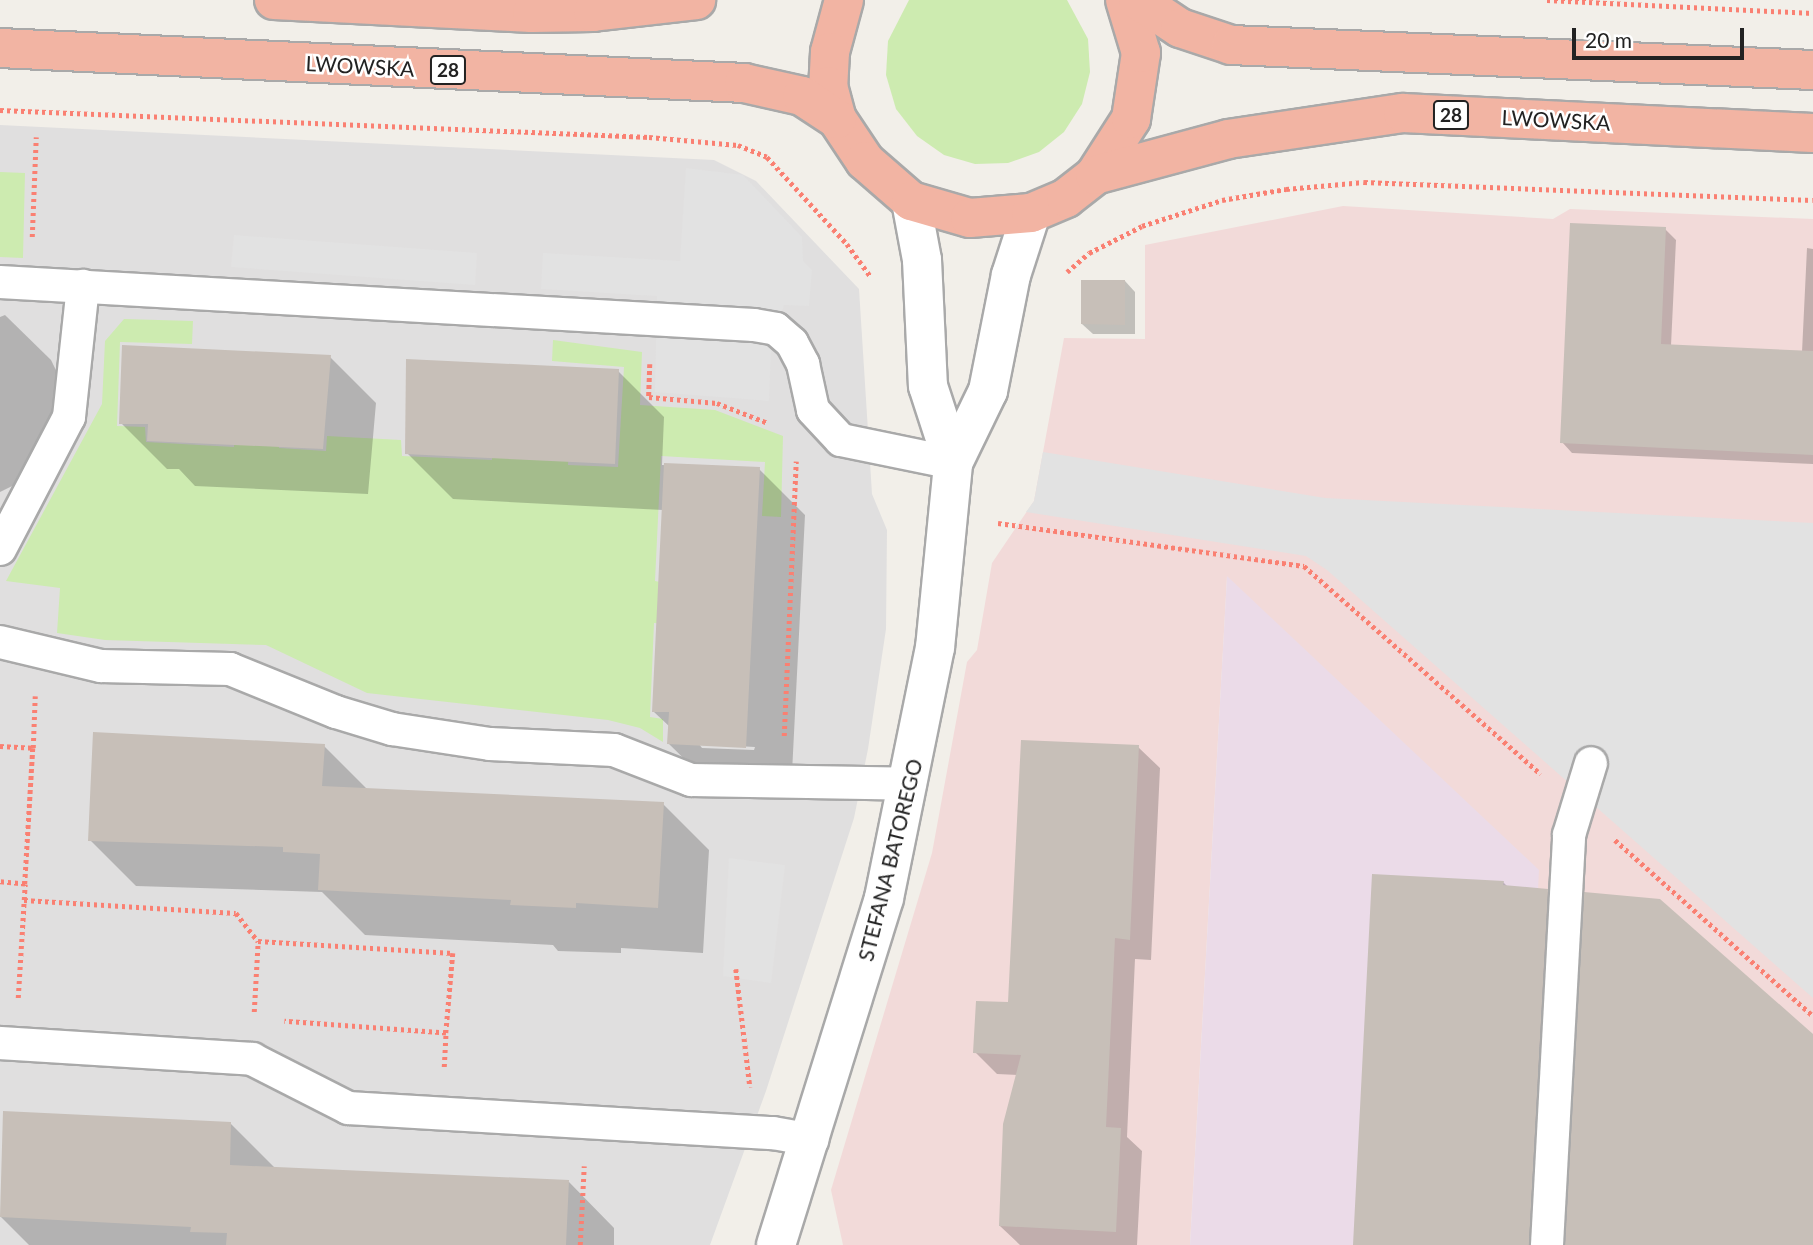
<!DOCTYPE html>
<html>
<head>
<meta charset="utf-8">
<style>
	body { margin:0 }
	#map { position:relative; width:1813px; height:1245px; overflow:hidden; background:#f2efe9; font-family:Lato,sans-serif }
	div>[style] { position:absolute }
	.residential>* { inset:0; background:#e0dfdf }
	.commercial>* { inset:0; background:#f2dad9 }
	.industrial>* { inset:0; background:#ebdbe8 }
	.grass>* { inset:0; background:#cdebb0 }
	.parking>* { inset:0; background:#e2e2e2 }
	.shadow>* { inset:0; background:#0003 }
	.building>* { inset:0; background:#c7bfb8 }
	.path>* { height:4.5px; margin-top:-2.25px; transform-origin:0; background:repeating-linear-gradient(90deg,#fa8072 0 3.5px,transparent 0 7px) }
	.roads { filter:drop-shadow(2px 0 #a9a9a9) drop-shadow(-2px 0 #a9a9a9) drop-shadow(0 2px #a9a9a9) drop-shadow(0 -2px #a9a9a9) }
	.service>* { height:32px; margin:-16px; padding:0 16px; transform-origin:16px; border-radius:16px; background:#fff }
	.tertiary>* { height:38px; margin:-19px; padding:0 19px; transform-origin:19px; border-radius:19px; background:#fff }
	.trunk>* { height:38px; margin:-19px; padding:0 19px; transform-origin:19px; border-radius:19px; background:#f2b4a3 }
	span { translate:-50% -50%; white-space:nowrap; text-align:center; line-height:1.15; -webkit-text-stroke:5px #fff; paint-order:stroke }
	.shield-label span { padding:2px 5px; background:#fff; border:2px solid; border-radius:5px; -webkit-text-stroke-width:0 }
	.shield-label { font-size:19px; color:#222; font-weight:700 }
	.street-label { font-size:21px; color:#222 }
	.scale { position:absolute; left:1572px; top:28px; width:172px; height:32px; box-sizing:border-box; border:4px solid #222; border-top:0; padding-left:9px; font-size:21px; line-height:24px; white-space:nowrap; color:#222; -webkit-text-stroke:5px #fff; paint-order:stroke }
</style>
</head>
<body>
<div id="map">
	<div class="residential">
		<div style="clip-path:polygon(0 125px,714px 160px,756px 181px,859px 289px,872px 494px,887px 530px,886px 629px,868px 749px,854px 818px,766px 1091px,710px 1245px,0 1245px)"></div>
	</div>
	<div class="commercial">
		<div style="clip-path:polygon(1343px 206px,1553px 219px,1570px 209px,1813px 219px,1813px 1245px,1520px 1245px,1227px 577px,1190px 1245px,843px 1245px,831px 1190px,932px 853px,967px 662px,977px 650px,992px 563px,1034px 501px,1064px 338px,1145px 339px,1145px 245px)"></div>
	</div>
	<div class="industrial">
		<div style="clip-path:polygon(1227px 576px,1539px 870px,1520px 1245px,1190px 1245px)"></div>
	</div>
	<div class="grass">
		<div style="clip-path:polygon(909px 0,1067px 0,1088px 39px,1090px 72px,1082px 104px,1064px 132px,1039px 152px,1008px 163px,975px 164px,944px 155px,917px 136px,896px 109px,886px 75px,888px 41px)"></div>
		<div style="clip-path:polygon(0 172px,25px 173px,23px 258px,0 257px)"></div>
		<div style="clip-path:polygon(124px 319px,193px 321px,192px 344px,120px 342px,117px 426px,145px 427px,146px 442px,234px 447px,235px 431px,279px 434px,279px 448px,326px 451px,327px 436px,401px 440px,402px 456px,492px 460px,492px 446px,569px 450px,568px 465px,618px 467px,624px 367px,552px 361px,553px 340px,642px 352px,640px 405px,715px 410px,783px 436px,781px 517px,762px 516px,765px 462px,661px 456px,655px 581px,670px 584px,668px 624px,654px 623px,650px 717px,663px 719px,663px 742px,640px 728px,608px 720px,367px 693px,266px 645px,105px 640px,57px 633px,60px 588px,6px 581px,102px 404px,105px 341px)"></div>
	</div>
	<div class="parking">
		<div style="clip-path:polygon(686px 168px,743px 175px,802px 237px,803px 261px,812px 270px,809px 306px,784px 305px,771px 347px,769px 401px,655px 392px,657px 296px,541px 289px,543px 253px,680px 261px)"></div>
		<div style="clip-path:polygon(234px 235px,477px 253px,475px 285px,231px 267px)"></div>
		<div style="clip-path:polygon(1043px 452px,1325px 498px,1813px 523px,1813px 998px,1327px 570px,1306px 556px,1026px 512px,1034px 501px)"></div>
		<div style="clip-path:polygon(729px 858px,785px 865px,771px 983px,723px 976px)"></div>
	</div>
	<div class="shadow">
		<div style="clip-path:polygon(1665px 229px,1676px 240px,1671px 346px,1802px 352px,1807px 248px,1813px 249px,1813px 464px,1572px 453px,1562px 442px)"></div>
		<div style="clip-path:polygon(1125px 281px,1135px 292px,1135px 334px,1093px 334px,1082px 324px)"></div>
		<div style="clip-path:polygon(5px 315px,51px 360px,82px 423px,49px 468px,0 492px,0 317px)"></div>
		<div style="clip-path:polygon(330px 357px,376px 403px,368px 494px,195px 486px,179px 469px,167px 469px,121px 423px)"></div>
		<div style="clip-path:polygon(evenodd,618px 371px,664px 417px,662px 465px,759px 469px,805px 515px,791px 793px,715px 789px,669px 744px,670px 727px,654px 712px,663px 510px,453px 499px,407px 453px,618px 371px,699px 744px,755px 747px,754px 750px,702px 748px,699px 744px)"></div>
		<div style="clip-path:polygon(324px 746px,368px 790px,663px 804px,709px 850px,703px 953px,621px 948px,621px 953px,558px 951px,553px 945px,365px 935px,322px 892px,136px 886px,90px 840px)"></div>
		<div style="clip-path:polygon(1138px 747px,1160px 768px,1151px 960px,1135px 959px,1127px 1137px,1142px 1151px,1137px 1245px,1020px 1245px,1000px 1226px,1018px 1075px,997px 1074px,975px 1052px,1010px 1004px)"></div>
		<div style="clip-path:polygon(1503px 882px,1508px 887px,1547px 891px,1579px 923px,1562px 1245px,1355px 1245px)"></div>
		<div style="clip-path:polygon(231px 1124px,276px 1169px,569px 1182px,614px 1228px,614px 1245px,29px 1245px,0 1216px)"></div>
	</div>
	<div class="building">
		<div style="clip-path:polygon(1570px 223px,1666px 227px,1661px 344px,1813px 351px,1813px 455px,1560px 443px)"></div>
		<div style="clip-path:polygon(1081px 280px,1125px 280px,1125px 325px,1081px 324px)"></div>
		<div style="clip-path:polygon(122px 345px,331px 355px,323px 449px,147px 441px,148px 424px,119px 424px)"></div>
		<div style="clip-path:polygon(406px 359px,619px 369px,615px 464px,405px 454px)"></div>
		<div style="clip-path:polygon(664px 463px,760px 467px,746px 748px,667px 744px,669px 712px,652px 712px)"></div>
		<div style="clip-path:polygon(93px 732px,325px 744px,322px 786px,664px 802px,658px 908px,576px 903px,576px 908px,510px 905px,511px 900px,318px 890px,320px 854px,283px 852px,283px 847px,88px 841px)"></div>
		<div style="clip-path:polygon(1021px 740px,1139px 745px,1130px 940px,1115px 938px,1106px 1127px,1121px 1128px,1116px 1232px,999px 1226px,1003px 1124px,1021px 1055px,973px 1053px,976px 1001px,1008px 1002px)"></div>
		<div style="clip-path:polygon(1372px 874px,1504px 881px,1503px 885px,1548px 889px,1529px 1245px,1353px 1245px)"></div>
		<div style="clip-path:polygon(1584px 892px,1660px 899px,1813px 1034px,1813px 1245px,1565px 1245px)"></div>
		<div style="clip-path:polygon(3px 1111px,231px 1122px,230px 1165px,569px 1180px,566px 1245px,226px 1245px,227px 1233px,190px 1232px,191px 1227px,0 1217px)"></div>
	</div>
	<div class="path">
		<div style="left:1547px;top:0;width:266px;rotate:2.8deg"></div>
		<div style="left:0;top:110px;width:650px;rotate:2.38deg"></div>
		<div style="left:649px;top:137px;width:89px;rotate:5.1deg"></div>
		<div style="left:738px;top:145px;width:31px;rotate:22deg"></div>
		<div style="left:767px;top:157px;width:118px;rotate:47.4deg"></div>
		<div style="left:847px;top:244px;width:41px;rotate:54deg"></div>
		<div style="left:32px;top:237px;width:100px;rotate:-87.7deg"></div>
		<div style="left:1067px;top:272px;width:29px;rotate:-41deg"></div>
		<div style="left:1089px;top:253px;width:59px;rotate:-27deg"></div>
		<div style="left:1142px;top:226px;width:84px;rotate:-18deg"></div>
		<div style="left:1222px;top:200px;width:65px;rotate:-9.8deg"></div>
		<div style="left:1286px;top:189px;width:78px;rotate:-5.1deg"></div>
		<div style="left:1364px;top:182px;width:449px;rotate:2.3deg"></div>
		<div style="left:650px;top:364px;width:33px;rotate:92deg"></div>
		<div style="left:649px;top:397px;width:68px;rotate:5deg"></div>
		<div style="left:717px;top:403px;width:55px;rotate:21.4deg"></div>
		<div style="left:998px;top:523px;width:309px;rotate:8deg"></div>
		<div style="left:1304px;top:566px;width:315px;rotate:41.3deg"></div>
		<div style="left:784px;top:736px;width:275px;rotate:-87.5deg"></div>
		<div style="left:0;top:746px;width:33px;rotate:3deg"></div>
		<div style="left:33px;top:748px;width:136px;rotate:93.4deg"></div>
		<div style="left:25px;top:884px;width:25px;rotate:-175deg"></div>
		<div style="left:33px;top:748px;width:52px;rotate:-87.8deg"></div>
		<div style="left:1615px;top:840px;width:265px;rotate:41.6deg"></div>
		<div style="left:24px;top:900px;width:212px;rotate:3.5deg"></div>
		<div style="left:236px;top:913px;width:36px;rotate:52deg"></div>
		<div style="left:258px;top:941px;width:195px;rotate:3.5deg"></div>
		<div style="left:453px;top:953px;width:80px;rotate:95deg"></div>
		<div style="left:446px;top:1033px;width:162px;rotate:-175.8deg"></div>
		<div style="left:736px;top:969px;width:119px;rotate:83.2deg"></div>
		<div style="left:18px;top:998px;width:114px;rotate:-86.5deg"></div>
		<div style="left:254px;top:1012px;width:71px;rotate:-86.8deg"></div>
		<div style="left:444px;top:1067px;width:34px;rotate:-87deg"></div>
		<div style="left:580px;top:1245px;width:79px;rotate:-87.1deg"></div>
	</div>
	<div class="roads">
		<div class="service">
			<div style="left:0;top:282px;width:755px;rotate:3.26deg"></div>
			<div style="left:754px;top:325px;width:22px;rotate:10deg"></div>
			<div style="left:776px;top:329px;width:21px;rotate:41deg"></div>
			<div style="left:792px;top:343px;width:24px;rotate:62deg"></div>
			<div style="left:803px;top:364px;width:47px;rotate:77.7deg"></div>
			<div style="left:813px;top:410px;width:41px;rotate:47deg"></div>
			<div style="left:841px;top:440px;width:114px;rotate:11.6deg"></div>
			<div style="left:0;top:549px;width:149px;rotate:-62.4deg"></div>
			<div style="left:69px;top:417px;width:132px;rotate:-83.9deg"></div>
			<div style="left:0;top:642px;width:104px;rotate:13.4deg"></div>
			<div style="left:101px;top:666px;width:129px;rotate:1.3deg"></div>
			<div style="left:230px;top:669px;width:114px;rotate:22.1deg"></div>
			<div style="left:336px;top:712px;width:59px;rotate:16.9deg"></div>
			<div style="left:392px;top:729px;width:99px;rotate:8.7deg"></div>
			<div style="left:490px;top:744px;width:124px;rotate:2.8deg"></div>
			<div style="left:614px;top:750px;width:83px;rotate:21.3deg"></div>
			<div style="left:691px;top:780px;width:219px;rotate:1deg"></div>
			<div style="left:0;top:1043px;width:253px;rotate:3.6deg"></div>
			<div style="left:252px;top:1059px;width:108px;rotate:27deg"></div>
			<div style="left:348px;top:1108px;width:426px;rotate:3.4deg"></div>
			<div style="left:773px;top:1133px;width:40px;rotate:10deg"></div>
			<div style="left:1547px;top:1245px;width:411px;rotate:-86.9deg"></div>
			<div style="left:1569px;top:835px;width:75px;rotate:-73deg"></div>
		</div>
		<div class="tertiary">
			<div style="left:911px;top:201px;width:60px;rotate:79.4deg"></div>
			<div style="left:922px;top:260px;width:126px;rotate:87.3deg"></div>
			<div style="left:928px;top:386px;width:81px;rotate:72deg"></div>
			<div style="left:776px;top:1245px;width:363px;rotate:-72.7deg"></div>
			<div style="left:884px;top:898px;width:255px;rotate:-78.5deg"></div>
			<div style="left:935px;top:648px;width:186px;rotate:-84.4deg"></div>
			<div style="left:953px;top:463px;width:80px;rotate:-64.1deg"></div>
			<div style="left:988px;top:391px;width:118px;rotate:-78.8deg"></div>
			<div style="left:1011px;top:275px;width:65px;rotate:-72.1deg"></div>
		</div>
		<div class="trunk">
			<div style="left:274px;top:0;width:258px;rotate:2.9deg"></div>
			<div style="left:532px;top:13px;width:61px;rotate:-0.9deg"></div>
			<div style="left:593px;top:12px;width:104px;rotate:-6.6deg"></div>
			<div style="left:844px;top:0;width:54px;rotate:105.1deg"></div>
			<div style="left:830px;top:52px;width:34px;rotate:93deg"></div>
			<div style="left:828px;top:86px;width:34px;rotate:75deg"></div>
			<div style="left:837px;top:119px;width:50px;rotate:56.3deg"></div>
			<div style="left:865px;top:161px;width:61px;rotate:41deg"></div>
			<div style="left:911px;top:201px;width:61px;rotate:16.1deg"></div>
			<div style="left:970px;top:218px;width:61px;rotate:-4.7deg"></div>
			<div style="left:1031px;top:213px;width:38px;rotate:-23deg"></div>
			<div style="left:1066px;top:198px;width:37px;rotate:-38deg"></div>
			<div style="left:1095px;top:175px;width:67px;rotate:-57.3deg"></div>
			<div style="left:1131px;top:119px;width:67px;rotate:-81.4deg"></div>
			<div style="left:1141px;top:53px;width:55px;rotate:-106.8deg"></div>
			<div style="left:1138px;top:0;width:50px;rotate:33.7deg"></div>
			<div style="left:1180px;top:28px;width:54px;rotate:18.4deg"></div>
			<div style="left:1231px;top:45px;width:583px;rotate:2.46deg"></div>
			<div style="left:0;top:48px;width:745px;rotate:2.69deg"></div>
			<div style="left:744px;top:83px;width:59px;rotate:12.6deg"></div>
			<div style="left:802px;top:96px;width:42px;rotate:33.3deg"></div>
			<div style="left:1095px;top:175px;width:138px;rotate:-15.1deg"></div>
			<div style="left:1228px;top:139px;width:177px;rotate:-8.5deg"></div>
			<div style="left:1403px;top:113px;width:410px;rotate:2.8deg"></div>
		</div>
	</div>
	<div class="shield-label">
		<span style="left:448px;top:70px">28</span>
		<span style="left:1451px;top:115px">28</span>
	</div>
	<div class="street-label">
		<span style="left:360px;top:66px;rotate:3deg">LWOWSKA</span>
		<span style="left:1556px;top:120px;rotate:3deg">LWOWSKA</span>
		<span style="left:890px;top:860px;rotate:-76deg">STEFANA BATOREGO</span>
	</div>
	<div class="scale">20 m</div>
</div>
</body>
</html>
